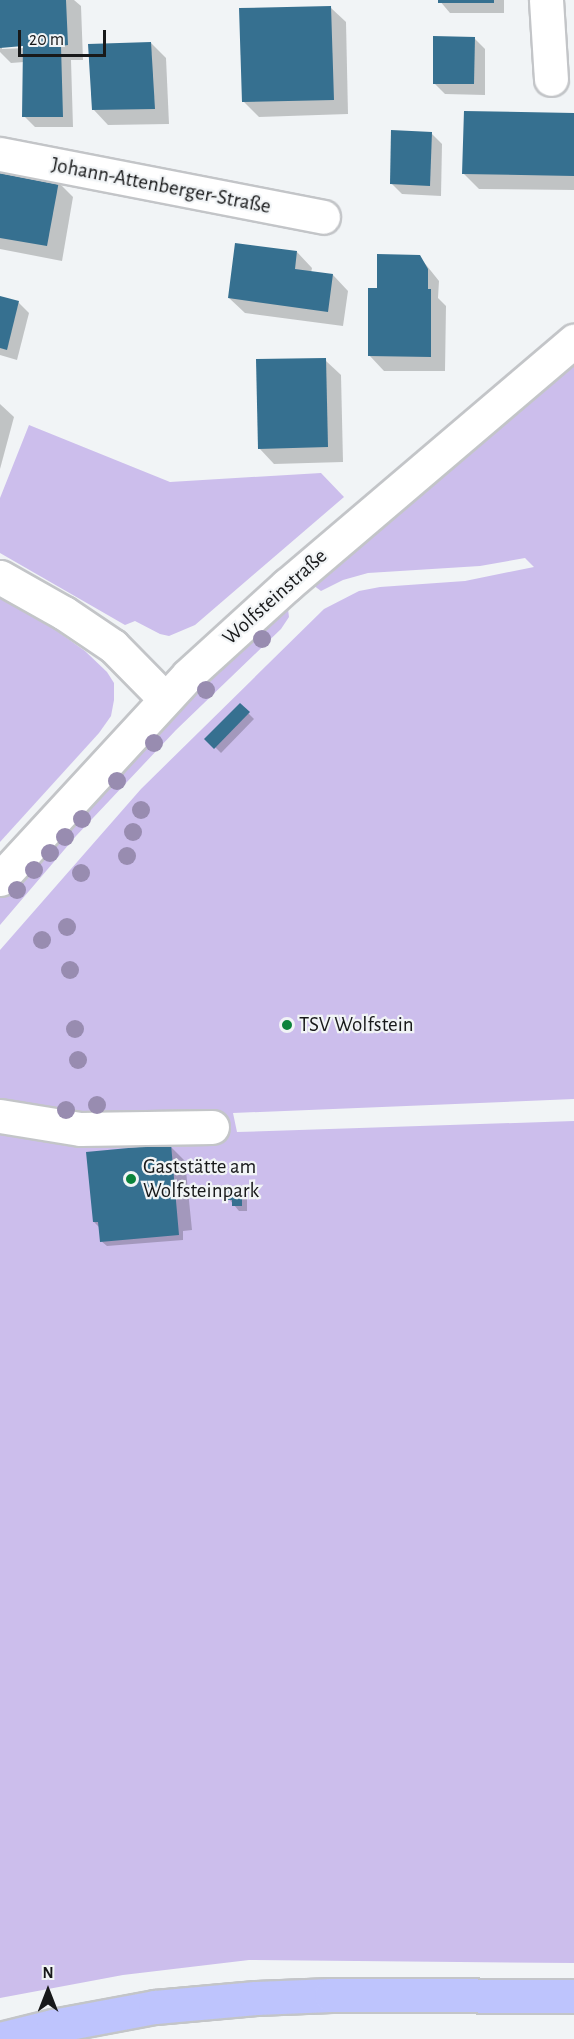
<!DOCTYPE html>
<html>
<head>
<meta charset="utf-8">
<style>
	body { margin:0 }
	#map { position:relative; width:574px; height:2039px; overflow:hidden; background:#f1f4f6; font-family:"Alegreya Sans",sans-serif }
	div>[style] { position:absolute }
	.green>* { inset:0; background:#ccbeec }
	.shadow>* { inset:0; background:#0003 }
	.building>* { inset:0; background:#367090 }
	.roads { filter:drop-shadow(2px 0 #c3c5c8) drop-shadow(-2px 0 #c3c5c8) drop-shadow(0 2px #c3c5c8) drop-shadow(0 -2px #c3c5c8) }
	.minor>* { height:33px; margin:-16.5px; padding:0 16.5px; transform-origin:16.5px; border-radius:16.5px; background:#fff }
	.major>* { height:33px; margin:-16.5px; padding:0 16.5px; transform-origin:16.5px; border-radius:16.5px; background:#bec4fd }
	.trees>* { width:18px; height:18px; margin:-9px; border-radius:50%; background:#988cb0 }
	.dots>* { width:16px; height:16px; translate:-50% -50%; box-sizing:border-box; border:3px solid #f1f4f6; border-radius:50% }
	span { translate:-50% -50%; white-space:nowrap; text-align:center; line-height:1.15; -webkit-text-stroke:4.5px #f1f4f6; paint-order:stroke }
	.street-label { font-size:21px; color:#18191a }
	.poi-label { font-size:21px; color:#18191a }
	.left { translate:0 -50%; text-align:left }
	.north { position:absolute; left:18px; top:1961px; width:60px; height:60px; -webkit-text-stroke:4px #f1f4f6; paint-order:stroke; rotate:0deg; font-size:16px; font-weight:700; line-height:24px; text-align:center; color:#18191a }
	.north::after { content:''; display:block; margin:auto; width:21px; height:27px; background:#18191a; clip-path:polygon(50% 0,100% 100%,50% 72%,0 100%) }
	.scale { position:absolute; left:18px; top:30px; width:88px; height:27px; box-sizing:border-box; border:3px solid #18191a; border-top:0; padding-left:8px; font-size:18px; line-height:21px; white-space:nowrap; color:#18191a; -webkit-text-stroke:4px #f1f4f6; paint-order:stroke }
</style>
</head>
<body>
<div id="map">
	<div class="green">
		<div style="clip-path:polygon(574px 365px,574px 1099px,233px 1113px,237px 1132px,574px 1121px,574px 1963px,249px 1960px,123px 1975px,0 1998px,0 950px,141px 789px,324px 609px,359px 591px,380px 587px,465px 581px,534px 567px,525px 558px,480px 566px,368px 573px,343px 580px,321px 591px,313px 585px)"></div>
		<div style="clip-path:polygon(29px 425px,170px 482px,321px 473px,344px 497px,195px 625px,169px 636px,160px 634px,135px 621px,125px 625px,0 553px,0 498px)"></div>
		<div style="clip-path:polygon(0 593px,22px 606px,85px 651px,107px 672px,114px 683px,114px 700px,111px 716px,99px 733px,0 842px)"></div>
		<div style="clip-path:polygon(285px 606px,288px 609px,289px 617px,281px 629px,176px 730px,76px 836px,0 925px,0 898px,42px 849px,166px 718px)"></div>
	</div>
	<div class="shadow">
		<div style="clip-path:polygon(evenodd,0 0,74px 0,81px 6px,83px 60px,71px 60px,73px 127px,35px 127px,24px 116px,24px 62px,11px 63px,0 52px,0 0,25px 45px,25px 48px,2px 49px,2px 46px,25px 45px)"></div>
		<div style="clip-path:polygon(439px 0,504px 0,504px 13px,450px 13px)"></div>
		<div style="clip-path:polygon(330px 7px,346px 22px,348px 114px,259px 117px,243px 101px)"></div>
		<div style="clip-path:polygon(474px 38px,485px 49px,485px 95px,445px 94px,434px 83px)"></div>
		<div style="clip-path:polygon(151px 43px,166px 58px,169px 124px,108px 125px,93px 109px)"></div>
		<div style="clip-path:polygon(574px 114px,574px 190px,479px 189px,464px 174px)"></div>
		<div style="clip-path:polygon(431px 133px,442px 144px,441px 196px,402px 194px,391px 183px)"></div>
		<div style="clip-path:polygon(0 171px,58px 182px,73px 197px,62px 261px,0 249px)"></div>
		<div style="clip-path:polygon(297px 252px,312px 268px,311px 273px,333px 275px,348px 291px,343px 326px,245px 313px,229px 298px)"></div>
		<div style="clip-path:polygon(419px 256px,439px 281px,438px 298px,446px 306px,445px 371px,384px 371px,369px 355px)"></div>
		<div style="clip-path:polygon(0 298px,18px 302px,29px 313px,17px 360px,0 355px)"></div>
		<div style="clip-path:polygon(325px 360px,341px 375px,343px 462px,274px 464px,259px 448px)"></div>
		<div style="clip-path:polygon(0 404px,14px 417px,0 469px)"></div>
		<div style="clip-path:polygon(240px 705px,254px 719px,221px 753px,207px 739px)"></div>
		<div style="clip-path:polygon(170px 1146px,185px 1161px,192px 1230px,183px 1231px,183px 1240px,107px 1246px,101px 1241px,100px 1228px,94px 1222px)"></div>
		<div style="clip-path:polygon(241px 1188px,247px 1193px,247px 1211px,239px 1211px,229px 1199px)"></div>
	</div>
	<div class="building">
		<div style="clip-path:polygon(0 0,66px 0,68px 45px,61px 46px,63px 117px,22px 117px,23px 46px,0 48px)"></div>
		<div style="clip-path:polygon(438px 0,494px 0,494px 3px,438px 3px)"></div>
		<div style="clip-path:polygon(331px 6px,334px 100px,242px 102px,239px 8px)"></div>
		<div style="clip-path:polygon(433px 36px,475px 37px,474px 84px,433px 84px)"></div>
		<div style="clip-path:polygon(151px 42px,155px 109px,92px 110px,88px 44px)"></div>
		<div style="clip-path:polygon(464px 111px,574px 113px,574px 176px,462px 174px)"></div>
		<div style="clip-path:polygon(391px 130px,432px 132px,430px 186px,390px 184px)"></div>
		<div style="clip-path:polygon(0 169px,59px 181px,47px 246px,0 238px)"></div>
		<div style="clip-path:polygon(235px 243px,297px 251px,295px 269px,333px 274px,328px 312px,228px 298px)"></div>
		<div style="clip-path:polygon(377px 254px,420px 255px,428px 269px,428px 289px,431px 289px,431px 357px,368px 356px,368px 288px,377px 288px)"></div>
		<div style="clip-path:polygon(0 296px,19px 301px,7px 350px,0 348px)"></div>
		<div style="clip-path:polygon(326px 358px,328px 447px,258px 449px,256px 359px)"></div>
		<div style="clip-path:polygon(240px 703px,250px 712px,214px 749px,204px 739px)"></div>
		<div style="clip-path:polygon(171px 1144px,179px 1235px,100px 1242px,98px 1222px,93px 1222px,86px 1152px)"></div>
		<div style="clip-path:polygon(242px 1187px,242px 1206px,232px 1206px,232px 1200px,227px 1200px,227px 1188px)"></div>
	</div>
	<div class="roads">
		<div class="minor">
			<div style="left:546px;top:0;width:79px;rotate:86.4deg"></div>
			<div style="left:0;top:154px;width:329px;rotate:11deg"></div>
			<div style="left:0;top:577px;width:73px;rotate:29.4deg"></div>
			<div style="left:64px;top:613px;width:59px;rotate:34deg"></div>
			<div style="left:113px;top:646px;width:74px;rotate:45.5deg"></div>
			<div style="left:0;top:879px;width:277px;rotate:-47.3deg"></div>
			<div style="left:188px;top:675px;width:134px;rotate:-42.3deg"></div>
			<div style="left:287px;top:585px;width:377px;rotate:-40.4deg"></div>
			<div style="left:0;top:1116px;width:81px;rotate:9.2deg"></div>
			<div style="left:80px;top:1129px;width:132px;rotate:-0.9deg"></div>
		</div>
		<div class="major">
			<div style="left:0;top:2039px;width:55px;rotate:-13.8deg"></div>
			<div style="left:53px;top:2026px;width:104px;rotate:-10.6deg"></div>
			<div style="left:155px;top:2007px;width:101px;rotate:-5.1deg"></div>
			<div style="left:256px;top:1998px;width:75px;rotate:-2.3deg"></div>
			<div style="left:331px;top:1995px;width:243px;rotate:0.2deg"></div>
		</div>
	</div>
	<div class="trees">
		<div style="left:262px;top:639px"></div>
		<div style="left:206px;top:690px"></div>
		<div style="left:154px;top:743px"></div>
		<div style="left:117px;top:781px"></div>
		<div style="left:141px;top:810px"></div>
		<div style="left:82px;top:819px"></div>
		<div style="left:133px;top:832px"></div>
		<div style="left:65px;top:837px"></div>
		<div style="left:50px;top:853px"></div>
		<div style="left:127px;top:856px"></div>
		<div style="left:34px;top:870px"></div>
		<div style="left:81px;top:873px"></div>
		<div style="left:17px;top:890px"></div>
		<div style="left:67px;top:927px"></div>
		<div style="left:42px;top:940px"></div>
		<div style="left:70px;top:970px"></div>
		<div style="left:75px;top:1029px"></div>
		<div style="left:78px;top:1060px"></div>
		<div style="left:97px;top:1105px"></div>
		<div style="left:66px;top:1110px"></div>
	</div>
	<div class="dots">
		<div style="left:287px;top:1025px;background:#0b833b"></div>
		<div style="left:131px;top:1179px;background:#0b833b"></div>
	</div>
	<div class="street-label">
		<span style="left:161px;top:186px;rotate:11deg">Johann-Attenberger-Straße</span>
		<span style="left:275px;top:597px;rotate:-42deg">Wolfsteinstraße</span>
	</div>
	<div class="poi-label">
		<span class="left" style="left:299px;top:1025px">TSV Wolfstein</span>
		<span class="left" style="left:143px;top:1179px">Gaststätte am<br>Wolfsteinpark</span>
	</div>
	<div class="north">N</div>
	<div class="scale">20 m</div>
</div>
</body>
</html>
